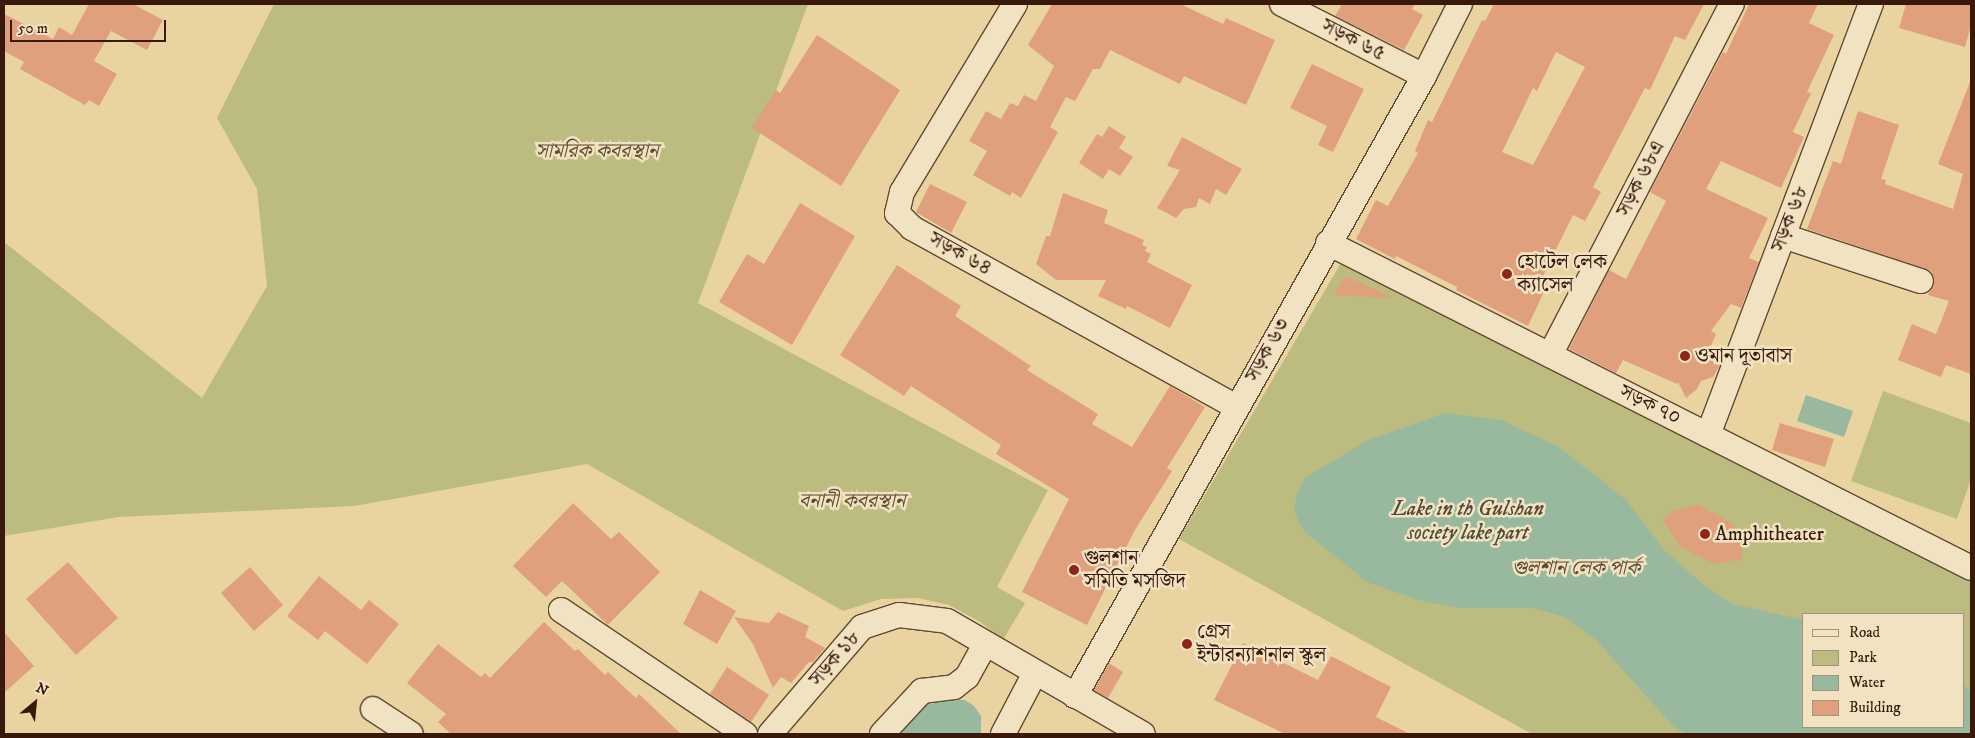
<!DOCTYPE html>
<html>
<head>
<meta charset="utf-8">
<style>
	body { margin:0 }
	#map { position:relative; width:1975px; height:738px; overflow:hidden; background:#e9d4a1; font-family:"IM FELL DW Pica","Noto Serif Bengali",serif }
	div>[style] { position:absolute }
	.green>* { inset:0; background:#bcbb80 }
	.water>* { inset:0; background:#99b99f }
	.building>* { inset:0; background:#e0a07e }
	.roads { filter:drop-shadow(1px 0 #644831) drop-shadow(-1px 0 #644831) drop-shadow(0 1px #644831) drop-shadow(0 -1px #644831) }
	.minor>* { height:24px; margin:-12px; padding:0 12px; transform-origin:12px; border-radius:12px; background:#f1e3c2 }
	.dots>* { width:14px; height:14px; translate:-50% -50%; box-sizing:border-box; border:2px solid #f1e3c2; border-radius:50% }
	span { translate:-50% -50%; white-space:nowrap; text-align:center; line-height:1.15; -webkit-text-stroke:5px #f1e3c2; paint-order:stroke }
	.street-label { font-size:20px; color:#38190c }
	.park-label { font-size:20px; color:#604a2f; font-style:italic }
	.poi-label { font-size:20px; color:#38190c }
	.left { translate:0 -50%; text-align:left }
	.water-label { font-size:21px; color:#554938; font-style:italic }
	.frame { position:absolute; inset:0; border:5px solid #38190c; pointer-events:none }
	.legend { position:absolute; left:1802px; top:613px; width:162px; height:115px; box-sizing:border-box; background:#f1e3c2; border:1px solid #a79279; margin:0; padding:6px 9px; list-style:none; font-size:15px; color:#38190c }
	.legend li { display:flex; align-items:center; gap:10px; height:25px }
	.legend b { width:25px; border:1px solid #a79279 }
	.north { position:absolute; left:10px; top:678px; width:50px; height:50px; -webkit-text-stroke:4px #f1e3c2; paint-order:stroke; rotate:28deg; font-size:14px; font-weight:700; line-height:20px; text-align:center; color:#38190c }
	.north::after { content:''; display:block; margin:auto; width:18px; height:22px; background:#38190c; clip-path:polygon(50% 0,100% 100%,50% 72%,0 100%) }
	.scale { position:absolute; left:10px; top:20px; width:156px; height:22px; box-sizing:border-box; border:2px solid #38190c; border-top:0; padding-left:6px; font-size:15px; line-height:18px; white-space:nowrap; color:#38190c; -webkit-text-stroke:4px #f1e3c2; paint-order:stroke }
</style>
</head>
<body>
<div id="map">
	<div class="green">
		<div style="clip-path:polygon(274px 4px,808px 4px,698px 303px,1048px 490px,997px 587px,1025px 603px,1003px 640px,979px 621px,949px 605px,918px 598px,881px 599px,843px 611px,587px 464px,354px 506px,119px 517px,4px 536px,4px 242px,202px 398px,267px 286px,257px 189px,217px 118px)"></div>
		<div style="clip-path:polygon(evenodd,1341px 263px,1971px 578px,1971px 734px,1532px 734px,1179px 539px,1341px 263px,1804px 614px,1964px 614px,1964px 727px,1804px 727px,1804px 614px)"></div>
		<div style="clip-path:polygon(1883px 391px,1971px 423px,1971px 479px,1957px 519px,1851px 481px)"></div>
	</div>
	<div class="water">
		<div style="clip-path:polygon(1806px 395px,1853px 411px,1844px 437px,1797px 421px)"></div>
		<div style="clip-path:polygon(1446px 413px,1501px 420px,1559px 447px,1626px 500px,1665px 551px,1707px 588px,1733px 604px,1804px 620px,1804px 727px,1964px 727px,1964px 685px,1971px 692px,1971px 734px,1687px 734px,1674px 727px,1597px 641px,1565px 617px,1533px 608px,1460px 608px,1418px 600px,1367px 582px,1305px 532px,1298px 521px,1294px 509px,1297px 494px,1305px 478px,1370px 439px)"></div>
		<div style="clip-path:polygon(953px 699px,965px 700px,974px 706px,981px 716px,981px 734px,898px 734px,925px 705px)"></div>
	</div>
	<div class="building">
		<div style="clip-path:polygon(89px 4px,133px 4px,163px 20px,147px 50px,111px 31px,94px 61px,117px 74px,99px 106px,89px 100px,85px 105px,20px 69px,24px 62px,4px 51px,4px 14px,53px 39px,59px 27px,72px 35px)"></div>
		<div style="clip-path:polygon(1052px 4px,1180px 4px,1223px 24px,1226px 18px,1275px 40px,1246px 105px,1184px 76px,1180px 84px,1110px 50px,1100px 69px,1093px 69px,1075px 101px,1066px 97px,1050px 127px,1058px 132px,1021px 198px,1012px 192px,1010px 196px,973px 175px,987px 151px,969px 141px,986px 111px,1001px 119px,1010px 103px,1018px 106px,1024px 95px,1036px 101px,1054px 66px,1028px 45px)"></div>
		<div style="clip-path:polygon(1342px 4px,1415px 4px,1412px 9px,1423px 15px,1404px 50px,1335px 16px)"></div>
		<div style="clip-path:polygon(evenodd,1494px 4px,1704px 4px,1685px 40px,1675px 36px,1650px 90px,1645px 88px,1593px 187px,1601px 192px,1585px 221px,1573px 215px,1542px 278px,1549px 281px,1528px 326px,1456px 290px,1457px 287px,1396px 256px,1395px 259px,1356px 239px,1376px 200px,1388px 206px,1418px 153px,1415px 151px,1428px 120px,1432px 122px,1482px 20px,1485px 21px,1494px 4px,1556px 52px,1585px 67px,1533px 165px,1502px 152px,1533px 88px,1537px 91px,1556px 52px)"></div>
		<div style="clip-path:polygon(1749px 4px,1818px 4px,1809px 23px,1834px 35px,1807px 92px,1811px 93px,1793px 132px,1804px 137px,1781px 188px,1721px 161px,1706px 189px,1768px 218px,1749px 258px,1759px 262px,1741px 308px,1731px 304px,1711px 331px,1716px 334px,1711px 346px,1716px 351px,1720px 365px,1713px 377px,1701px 381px,1697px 389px,1686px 398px,1678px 382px,1677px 384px,1623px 360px,1616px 373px,1569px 349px,1609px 270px,1626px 279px,1666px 201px,1650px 192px,1723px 52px,1726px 54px)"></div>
		<div style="clip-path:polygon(1906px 4px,1971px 4px,1971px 25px,1965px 47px,1899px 28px)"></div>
		<div style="clip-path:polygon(817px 35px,900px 90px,841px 186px,752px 128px,776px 90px,780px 93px)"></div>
		<div style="clip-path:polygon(1312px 64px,1364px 89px,1333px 152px,1318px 145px,1327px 126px,1290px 108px)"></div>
		<div style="clip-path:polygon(1970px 82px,1971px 374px,1946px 365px,1941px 377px,1898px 360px,1912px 324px,1936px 334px,1949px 301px,1928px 295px,1934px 285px,1934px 278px,1931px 271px,1807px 229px,1833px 161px,1841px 164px,1858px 111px,1899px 125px,1881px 179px,1886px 180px,1885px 184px,1953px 209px,1963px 174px,1938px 164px)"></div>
		<div style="clip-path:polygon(1109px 126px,1126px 137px,1119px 148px,1133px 157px,1120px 176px,1109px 169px,1103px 179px,1079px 163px,1097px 134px,1102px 137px)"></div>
		<div style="clip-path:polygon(1182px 137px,1242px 169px,1226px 195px,1216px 189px,1210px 204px,1199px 198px,1196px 207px,1184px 209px,1176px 218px,1157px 208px,1180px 170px,1167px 166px)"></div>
		<div style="clip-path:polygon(930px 184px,967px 202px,951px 233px,916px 212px)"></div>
		<div style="clip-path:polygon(1063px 193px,1108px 210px,1104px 223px,1144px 240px,1142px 245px,1147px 247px,1145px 251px,1151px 254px,1147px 262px,1192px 285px,1170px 328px,1127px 306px,1126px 309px,1098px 296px,1106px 280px,1056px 280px,1036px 264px,1046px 236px,1050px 236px)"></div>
		<div style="clip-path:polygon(800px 203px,855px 236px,792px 345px,719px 302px,747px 254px,764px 264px)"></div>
		<div style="clip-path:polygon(897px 265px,961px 306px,955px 316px,1031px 366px,1027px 370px,1098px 414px,1092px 424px,1132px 447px,1170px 386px,1205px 407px,1167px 468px,1172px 471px,1135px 530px,1087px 625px,1022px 592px,1069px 499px,996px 454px,1001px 445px,911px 386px,904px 396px,840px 355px)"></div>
		<div style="clip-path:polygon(1346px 276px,1391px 297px,1391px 298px,1334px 295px)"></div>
		<div style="clip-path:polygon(1780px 423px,1834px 439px,1825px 467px,1772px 450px)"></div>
		<div style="clip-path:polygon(573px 503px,611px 539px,619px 532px,660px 572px,608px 625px,562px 581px,546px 597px,513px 566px)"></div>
		<div style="clip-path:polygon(1698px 505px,1734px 524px,1741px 544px,1742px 559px,1715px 564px,1680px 547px,1663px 520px,1672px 511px)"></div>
		<div style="clip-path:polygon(68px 562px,118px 618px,76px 655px,26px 599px)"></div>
		<div style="clip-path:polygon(250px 567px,283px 605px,254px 631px,221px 593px)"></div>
		<div style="clip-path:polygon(319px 576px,361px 610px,369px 600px,399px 624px,367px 664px,325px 631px,318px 640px,287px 616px)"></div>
		<div style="clip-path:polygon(700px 590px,736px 611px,717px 644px,683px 624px)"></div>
		<div style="clip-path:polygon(778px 612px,809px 626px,805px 637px,825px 648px,813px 662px,809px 662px,791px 683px,781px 677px,773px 688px,753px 644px,734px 617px,769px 623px)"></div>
		<div style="clip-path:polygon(544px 622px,575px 651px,578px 649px,605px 675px,608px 672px,636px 698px,639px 694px,681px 734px,451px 734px,438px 722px,446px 714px,407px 683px,438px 644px,481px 677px,485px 673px,490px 678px)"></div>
		<div style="clip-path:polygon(4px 632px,34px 666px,4px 693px)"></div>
		<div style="clip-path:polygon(1243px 643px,1318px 680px,1331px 656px,1391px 687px,1376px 717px,1410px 734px,1285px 734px,1214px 700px)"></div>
		<div style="clip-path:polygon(1109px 663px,1123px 672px,1108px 698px,1094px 690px)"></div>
		<div style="clip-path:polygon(727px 667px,769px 695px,751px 722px,710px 694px)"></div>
	</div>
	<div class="roads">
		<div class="minor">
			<div style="left:1015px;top:4px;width:219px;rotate:121deg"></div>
			<div style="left:902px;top:192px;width:22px;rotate:103deg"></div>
			<div style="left:897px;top:213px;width:21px;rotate:45deg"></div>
			<div style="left:912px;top:228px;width:370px;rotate:28.9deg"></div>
			<div style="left:1282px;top:4px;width:159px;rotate:26.9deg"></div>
			<div style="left:1783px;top:236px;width:145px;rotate:18.1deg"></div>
			<div style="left:1328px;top:243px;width:720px;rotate:26.81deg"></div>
			<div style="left:1550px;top:355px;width:395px;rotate:-62.6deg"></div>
			<div style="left:1708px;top:435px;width:461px;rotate:-69.3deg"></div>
			<div style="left:561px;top:610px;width:222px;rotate:34deg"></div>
			<div style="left:1075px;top:696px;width:711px;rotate:-60.62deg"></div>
			<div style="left:1424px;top:76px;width:80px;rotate:-63.4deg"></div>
			<div style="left:373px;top:709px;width:45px;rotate:33.3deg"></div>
			<div style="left:770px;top:734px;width:141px;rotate:-49.3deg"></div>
			<div style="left:862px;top:627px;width:39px;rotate:-18deg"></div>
			<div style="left:899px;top:615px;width:48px;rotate:7.1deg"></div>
			<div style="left:947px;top:621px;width:226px;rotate:30deg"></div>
			<div style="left:882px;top:734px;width:59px;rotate:-47.1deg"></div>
			<div style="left:922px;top:691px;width:32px;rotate:-7deg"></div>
			<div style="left:954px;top:687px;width:16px;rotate:-38deg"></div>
			<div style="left:967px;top:677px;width:38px;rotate:-61deg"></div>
			<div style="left:1003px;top:734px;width:69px;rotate:-62.3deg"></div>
		</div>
	</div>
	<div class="dots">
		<div style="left:1507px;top:274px;background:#8f2418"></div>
		<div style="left:1685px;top:356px;background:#8f2418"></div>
		<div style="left:1705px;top:534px;background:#8f2418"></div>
		<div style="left:1074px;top:570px;background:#8f2418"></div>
		<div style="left:1187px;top:644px;background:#8f2418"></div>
	</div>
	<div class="street-label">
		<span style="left:1353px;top:40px;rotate:27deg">সড়ক ৬৫</span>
		<span style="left:1641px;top:179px;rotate:-63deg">সড়ক ৬৮এ</span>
		<span style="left:1790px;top:219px;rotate:-69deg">সড়ক ৬৮</span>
		<span style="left:960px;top:254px;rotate:29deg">সড়ক ৬৪</span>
		<span style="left:1268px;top:350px;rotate:-61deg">সড়ক ৬৩</span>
		<span style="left:1650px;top:405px;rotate:27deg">সড়ক ৭০</span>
		<span style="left:835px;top:659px;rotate:-49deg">সড়ক ১৮</span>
	</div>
	<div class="park-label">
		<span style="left:597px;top:151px">সামরিক কবরস্থান</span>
		<span style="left:852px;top:501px">বনানী কবরস্থান</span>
		<span style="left:1576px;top:568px">গুলশান লেক পার্ক</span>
	</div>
	<div class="poi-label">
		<span class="left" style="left:1517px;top:274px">হোটেল লেক<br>ক্যাসেল</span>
		<span class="left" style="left:1695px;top:356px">ওমান দূতাবাস</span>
		<span class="left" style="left:1715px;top:534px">Amphitheater</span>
		<span class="left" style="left:1084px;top:570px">গুলশান<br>সমিতি মসজিদ</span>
		<span class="left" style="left:1197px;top:644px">গ্রেস<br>ইন্টারন্যাশনাল স্কুল</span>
	</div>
	<div class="water-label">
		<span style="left:1468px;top:521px">Lake in th Gulshan<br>society lake part</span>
	</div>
	<div class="frame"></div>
	<ul class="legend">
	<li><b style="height:6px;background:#f1e3c2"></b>Road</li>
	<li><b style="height:14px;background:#bcbb80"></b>Park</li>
	<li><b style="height:14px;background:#99b99f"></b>Water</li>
	<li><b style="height:14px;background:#e0a07e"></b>Building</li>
	</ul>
	<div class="north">N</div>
	<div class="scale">50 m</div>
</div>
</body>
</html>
